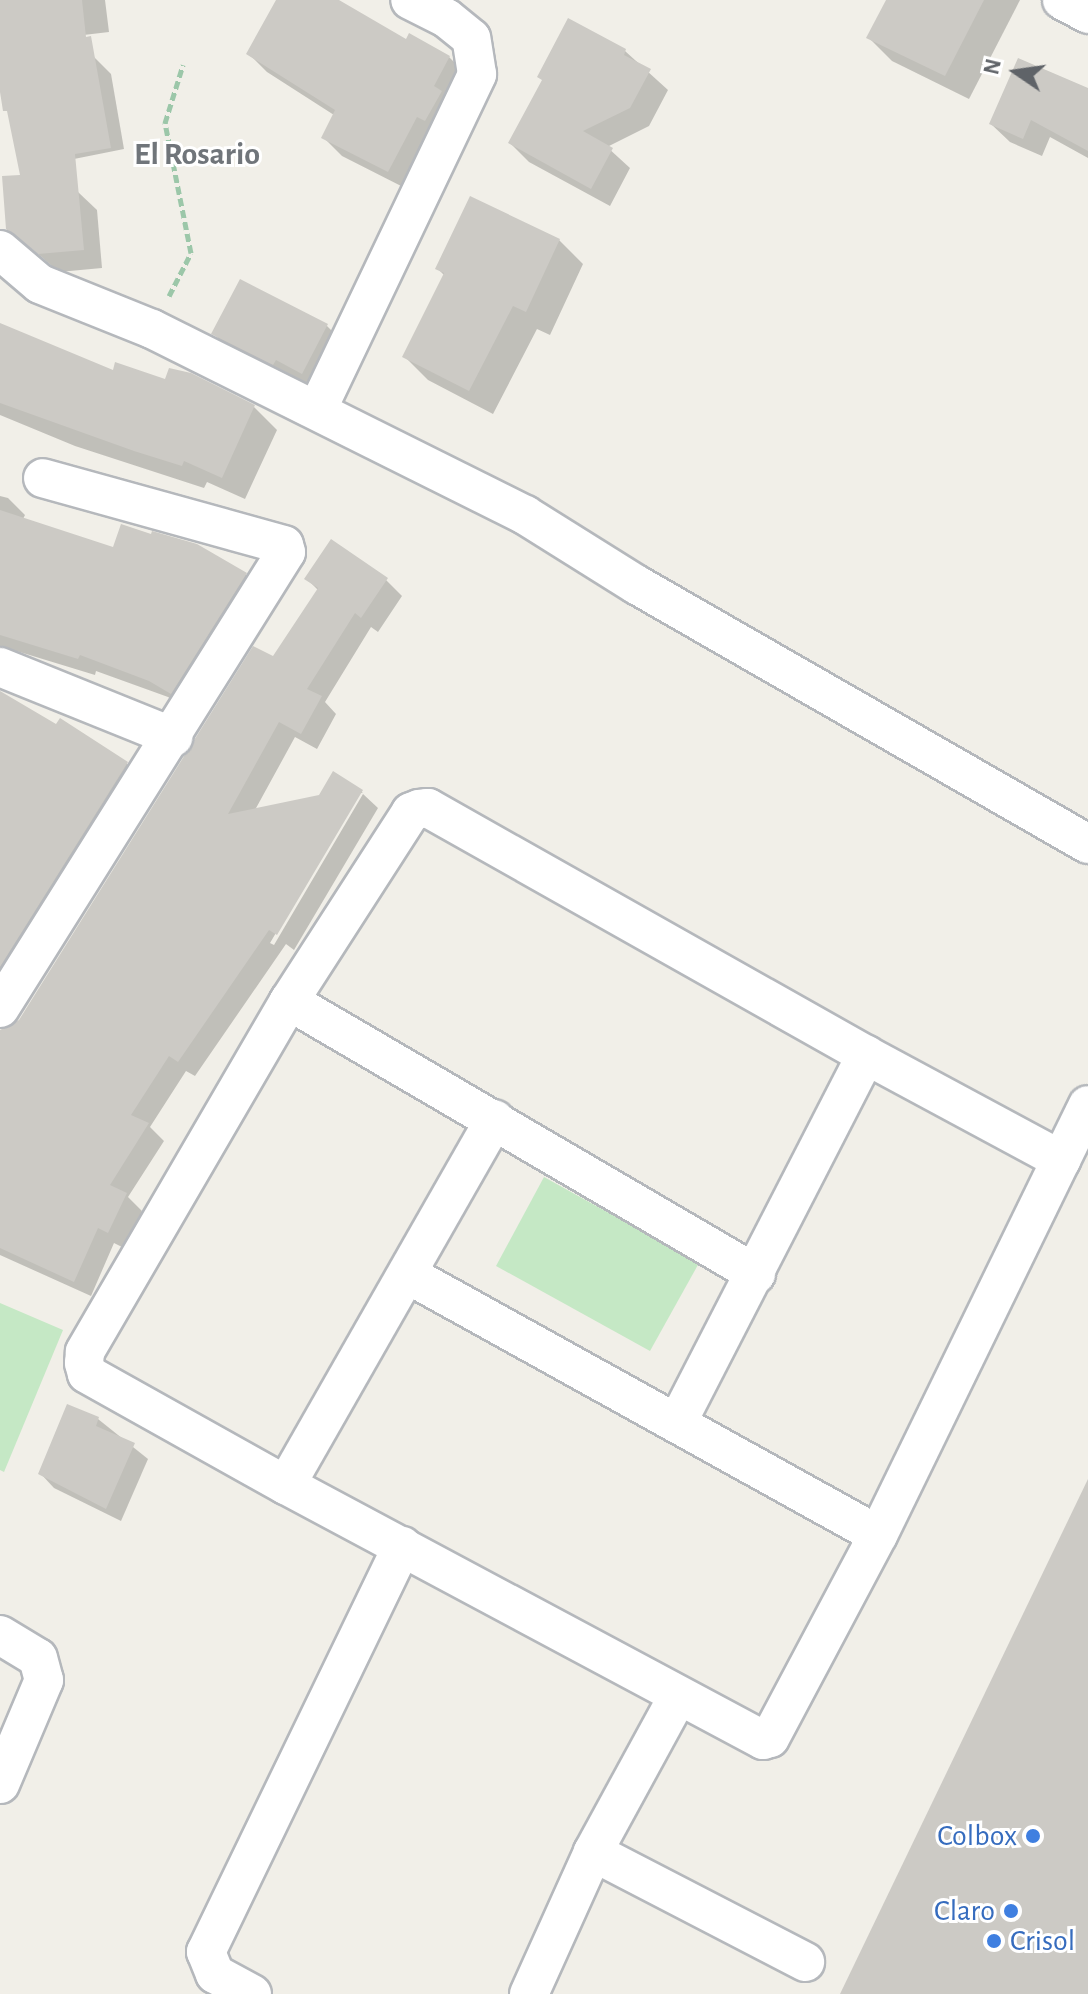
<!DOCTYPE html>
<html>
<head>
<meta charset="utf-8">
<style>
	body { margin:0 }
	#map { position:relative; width:1088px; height:1994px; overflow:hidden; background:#f1efe8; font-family:"Alegreya Sans",sans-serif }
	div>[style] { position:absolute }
	.green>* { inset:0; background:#c5e8c5 }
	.shadow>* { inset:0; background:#0003 }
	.building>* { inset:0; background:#cccac5 }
	.path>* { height:5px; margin-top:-2.5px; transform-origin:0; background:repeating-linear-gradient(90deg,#9cc7a9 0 8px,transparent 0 12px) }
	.roads { filter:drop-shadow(2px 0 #b5b8bc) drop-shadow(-2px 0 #b5b8bc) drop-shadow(0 2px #b5b8bc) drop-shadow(0 -2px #b5b8bc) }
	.minor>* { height:38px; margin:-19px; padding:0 19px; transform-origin:19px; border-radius:19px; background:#fff }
	.dots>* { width:22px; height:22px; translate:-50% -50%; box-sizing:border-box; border:4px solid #fff; border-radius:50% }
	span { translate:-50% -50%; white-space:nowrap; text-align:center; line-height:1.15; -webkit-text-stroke:6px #fff; paint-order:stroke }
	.shop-label { font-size:30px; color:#366cbe }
	.right { translate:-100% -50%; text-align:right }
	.left { translate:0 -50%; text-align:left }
	.neighbourhood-label { font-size:32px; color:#70757a; font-weight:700 }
	.north { position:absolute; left:976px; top:32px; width:80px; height:80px; -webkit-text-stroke:6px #fff; paint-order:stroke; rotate:283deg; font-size:22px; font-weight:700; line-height:32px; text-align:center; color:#5f6368 }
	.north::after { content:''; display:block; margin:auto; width:28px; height:36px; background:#5f6368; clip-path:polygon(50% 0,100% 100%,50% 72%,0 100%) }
</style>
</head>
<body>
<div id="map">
	<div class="green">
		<div style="clip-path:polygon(544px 1177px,699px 1263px,650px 1351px,496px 1266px)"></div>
		<div style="clip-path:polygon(0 1303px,63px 1330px,4px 1472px,0 1470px)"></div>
	</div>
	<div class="shadow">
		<div style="clip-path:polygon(0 0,105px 0,109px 32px,16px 43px,0 27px)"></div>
		<div style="clip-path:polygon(278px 0,324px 0,407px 41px,449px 57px,468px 76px,407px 189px,342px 156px,323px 137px,334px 115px,267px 72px,248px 53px)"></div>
		<div style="clip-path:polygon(889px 0,1020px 0,969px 99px,892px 61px,869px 38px)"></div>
		<div style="clip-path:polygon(625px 51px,668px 90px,649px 126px,607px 147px,630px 168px,610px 206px,529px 162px,510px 143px)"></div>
		<div style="clip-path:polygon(94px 57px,111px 74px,124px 149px,34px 167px,0 74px)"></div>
		<div style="clip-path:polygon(1088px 91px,1088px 158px,1050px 137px,1042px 156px,1010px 142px,991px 124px)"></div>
		<div style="clip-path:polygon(78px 192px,97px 210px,102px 268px,59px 272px,8px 228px)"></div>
		<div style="clip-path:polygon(559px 240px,583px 264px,550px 335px,537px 329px,493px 414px,428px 380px,404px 356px,445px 276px,438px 269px)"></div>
		<div style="clip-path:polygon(241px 281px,327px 326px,346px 345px,321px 392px,294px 378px,292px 382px,232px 352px,214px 334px)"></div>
		<div style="clip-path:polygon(0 366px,114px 372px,254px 407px,277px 430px,245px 499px,207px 482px,204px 488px,75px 446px,0 415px)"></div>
		<div style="clip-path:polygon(0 496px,8px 498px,25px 515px,23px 519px,114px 549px,246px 575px,262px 591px,189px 709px,168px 697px,96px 671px,95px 675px,0 646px)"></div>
		<div style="clip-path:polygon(307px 579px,386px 580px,402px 596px,378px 632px,371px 627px,325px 702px,336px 714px,317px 749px,295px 737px,255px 810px,320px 796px,333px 774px,363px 793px,359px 793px,270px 943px,274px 945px,363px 794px,378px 808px,294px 950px,286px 944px,195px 1076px,186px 1071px,150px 1127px,164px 1141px,128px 1197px,142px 1211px,124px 1248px,114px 1243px,91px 1296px,0 1255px,0 1032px,20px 1021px,274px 659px,319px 591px)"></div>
		<div style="clip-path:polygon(0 694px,56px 727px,60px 721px,127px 764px,143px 780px,0 1008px)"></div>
		<div style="clip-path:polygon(98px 1419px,148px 1459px,121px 1521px,54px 1488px,40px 1473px)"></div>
	</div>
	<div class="building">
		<div style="clip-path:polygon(0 0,82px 0,86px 37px,91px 36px,111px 148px,75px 154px,84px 250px,38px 254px,6px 229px,2px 176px,20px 175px,7px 111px,3px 111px,0 92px)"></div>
		<div style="clip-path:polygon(276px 0,339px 0,406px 39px,409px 33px,450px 56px,434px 86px,442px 91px,425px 121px,417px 117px,388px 172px,321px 138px,335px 110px,246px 54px)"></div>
		<div style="clip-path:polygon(886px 0,984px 0,945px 76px,866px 38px)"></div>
		<div style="clip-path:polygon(568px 18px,626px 49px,624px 55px,651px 69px,630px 108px,583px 131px,613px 148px,591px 189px,508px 143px,542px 80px,537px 77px)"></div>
		<div style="clip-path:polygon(1018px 58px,1088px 88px,1088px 151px,1031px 120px,1023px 139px,989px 124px)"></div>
		<div style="clip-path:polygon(470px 196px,560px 239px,526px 312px,513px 306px,469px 391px,402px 357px,444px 273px,435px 269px)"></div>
		<div style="clip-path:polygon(240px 279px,328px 324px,302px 374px,276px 360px,273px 365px,211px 334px)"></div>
		<div style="clip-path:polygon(0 323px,113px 370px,115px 362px,165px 379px,169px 368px,191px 373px,255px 405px,222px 478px,184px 461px,182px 466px,134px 451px,0 403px)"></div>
		<div style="clip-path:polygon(0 510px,113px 547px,121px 524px,151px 534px,152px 531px,197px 544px,247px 573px,171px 694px,149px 681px,80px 655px,78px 659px,0 635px)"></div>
		<div style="clip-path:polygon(331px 539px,388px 578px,361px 618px,355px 613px,307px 689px,322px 696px,301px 734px,279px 722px,228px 814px,319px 795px,333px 771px,363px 790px,277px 935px,269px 930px,178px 1062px,169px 1056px,131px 1115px,149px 1123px,110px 1185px,127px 1193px,108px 1233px,98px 1228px,74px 1282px,0 1248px,0 1030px,19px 1020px,253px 646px,273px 656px,318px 588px,304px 579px)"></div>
		<div style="clip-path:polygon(0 691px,56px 724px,60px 718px,128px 762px,0 967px)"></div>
		<div style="clip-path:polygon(67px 1404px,99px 1417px,96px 1426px,135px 1443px,106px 1509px,38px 1474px)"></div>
		<div style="clip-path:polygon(1088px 1479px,1088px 1994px,840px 1994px)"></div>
	</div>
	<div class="path">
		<div style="left:169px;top:296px;width:48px;rotate:-62.9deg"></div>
		<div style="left:191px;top:253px;width:133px;rotate:-101.3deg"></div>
		<div style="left:165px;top:123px;width:61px;rotate:-72.8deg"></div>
	</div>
	<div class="roads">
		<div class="minor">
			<div style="left:1062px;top:0;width:30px;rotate:28deg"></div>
			<div style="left:0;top:250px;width:52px;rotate:40.4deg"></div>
			<div style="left:40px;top:284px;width:121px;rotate:21.9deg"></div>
			<div style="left:152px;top:329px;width:417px;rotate:26.5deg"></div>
			<div style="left:525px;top:515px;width:132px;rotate:32deg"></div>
			<div style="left:637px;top:585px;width:520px;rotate:29.87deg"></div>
			<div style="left:317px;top:410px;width:372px;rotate:-64.5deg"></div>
			<div style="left:477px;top:74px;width:36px;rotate:-99deg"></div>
			<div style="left:471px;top:38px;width:32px;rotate:-141deg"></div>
			<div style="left:446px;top:18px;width:40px;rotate:-153.4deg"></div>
			<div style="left:0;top:667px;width:187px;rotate:22deg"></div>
			<div style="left:289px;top:1001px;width:541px;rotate:30.31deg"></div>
			<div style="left:0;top:1008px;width:538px;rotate:-57.9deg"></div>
			<div style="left:286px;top:552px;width:7px;rotate:-106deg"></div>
			<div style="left:284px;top:545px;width:250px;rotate:-164.5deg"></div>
			<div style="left:1061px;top:1160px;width:221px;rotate:-151.7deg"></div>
			<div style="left:866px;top:1055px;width:503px;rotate:-150.58deg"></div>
			<div style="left:428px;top:808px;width:9px;rotate:174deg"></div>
			<div style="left:419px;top:809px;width:9px;rotate:159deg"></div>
			<div style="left:411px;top:812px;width:225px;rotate:122.8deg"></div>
			<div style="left:289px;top:1001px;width:406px;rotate:120.2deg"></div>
			<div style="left:85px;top:1352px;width:11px;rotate:95deg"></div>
			<div style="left:84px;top:1363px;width:11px;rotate:75deg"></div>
			<div style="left:87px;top:1374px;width:228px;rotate:29.2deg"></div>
			<div style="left:286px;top:1485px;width:541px;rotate:28.13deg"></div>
			<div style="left:763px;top:1740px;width:7px;rotate:-16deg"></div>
			<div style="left:770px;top:1738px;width:230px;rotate:-62deg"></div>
			<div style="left:878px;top:1535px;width:417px;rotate:-64deg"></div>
			<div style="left:1061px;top:1160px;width:61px;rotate:-63.9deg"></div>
			<div style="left:407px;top:1274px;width:538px;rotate:28.99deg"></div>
			<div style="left:677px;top:1423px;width:414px;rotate:-62.8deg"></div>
			<div style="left:286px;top:1485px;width:421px;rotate:-60.3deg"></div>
			<div style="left:0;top:1635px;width:44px;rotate:31.2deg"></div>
			<div style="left:38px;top:1658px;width:23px;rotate:75deg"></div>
			<div style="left:44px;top:1680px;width:113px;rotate:112.9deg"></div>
			<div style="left:593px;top:1852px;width:239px;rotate:27.4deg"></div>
			<div style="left:252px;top:1994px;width:42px;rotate:-151.6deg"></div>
			<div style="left:215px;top:1974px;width:24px;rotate:-112deg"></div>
			<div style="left:206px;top:1952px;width:451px;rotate:-64.2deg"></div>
			<div style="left:529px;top:1994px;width:156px;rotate:-65.7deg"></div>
			<div style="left:593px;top:1852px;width:178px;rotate:-61.4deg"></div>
		</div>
	</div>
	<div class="dots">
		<div style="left:1033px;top:1836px;background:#3f7fe0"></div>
		<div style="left:1011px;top:1911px;background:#3f7fe0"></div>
		<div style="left:994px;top:1941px;background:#3f7fe0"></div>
	</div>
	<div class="shop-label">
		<span class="right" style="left:1017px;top:1836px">Colbox</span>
		<span class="right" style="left:995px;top:1911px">Claro</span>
		<span class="left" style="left:1010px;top:1941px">Crisol</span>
	</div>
	<div class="neighbourhood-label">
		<span style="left:197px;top:154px">El Rosario</span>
	</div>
	<div class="north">N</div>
</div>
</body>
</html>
